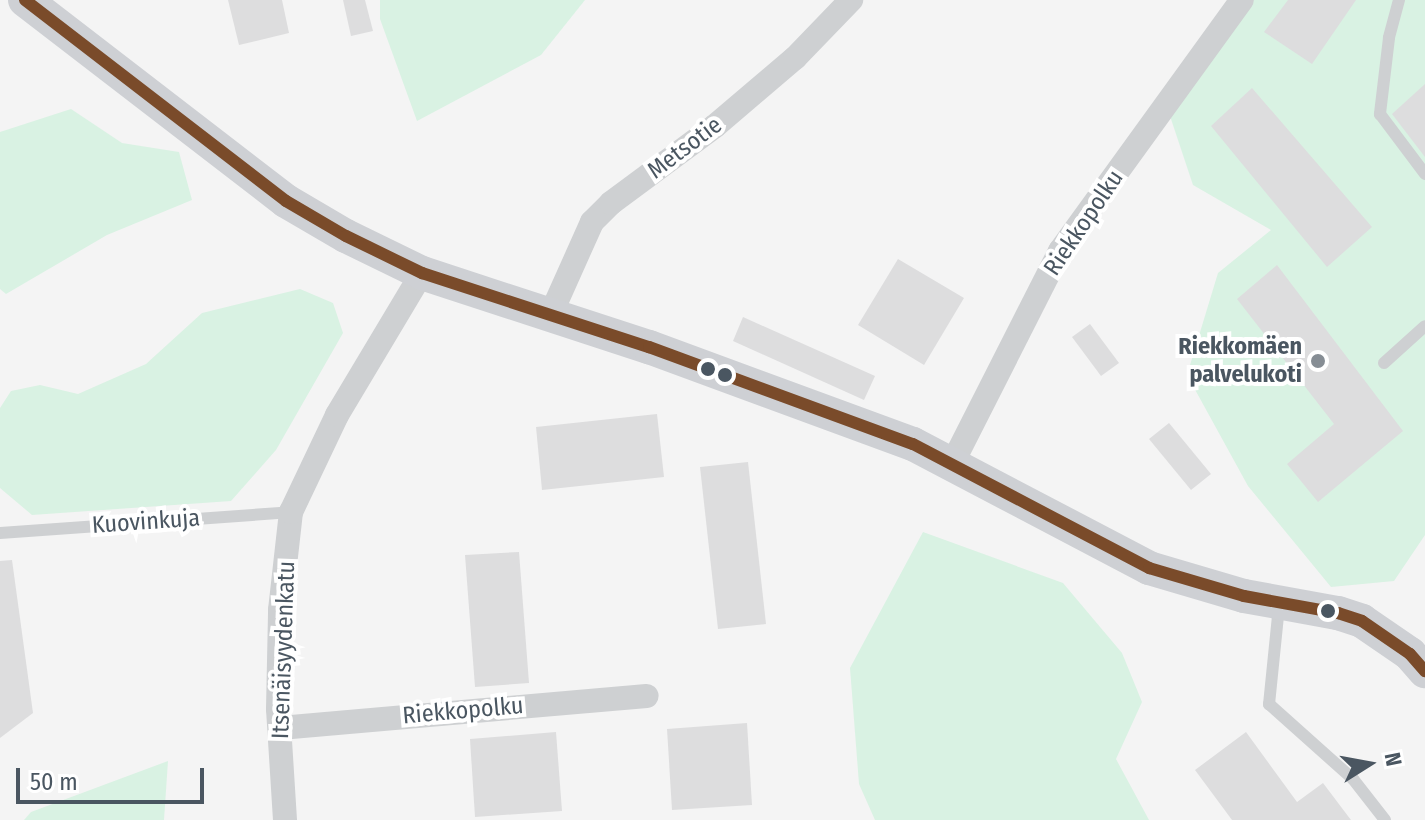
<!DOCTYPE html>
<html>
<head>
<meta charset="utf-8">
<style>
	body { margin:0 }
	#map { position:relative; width:1425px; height:820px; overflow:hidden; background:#f4f4f4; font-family:"Fira Sans Condensed",sans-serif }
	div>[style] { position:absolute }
	.green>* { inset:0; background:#d9f2e3 }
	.building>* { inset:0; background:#ddddde }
	.lane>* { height:12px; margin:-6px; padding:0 6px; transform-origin:6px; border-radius:6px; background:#ced0d2 }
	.street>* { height:24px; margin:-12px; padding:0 12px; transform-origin:12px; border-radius:12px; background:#ced0d2 }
	.secondary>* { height:34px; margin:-17px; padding:0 17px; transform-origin:17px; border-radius:17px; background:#ced0d4 }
	.bus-1>* { height:12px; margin:-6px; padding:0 6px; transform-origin:6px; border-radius:6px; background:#7a4b2a }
	.dots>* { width:22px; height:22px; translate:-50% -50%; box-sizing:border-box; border:4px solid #fff; border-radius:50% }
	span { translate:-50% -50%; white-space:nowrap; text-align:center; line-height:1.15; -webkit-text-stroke:8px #fff; paint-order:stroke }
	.street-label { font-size:24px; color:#4a5661 }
	.poi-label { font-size:24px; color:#4a5661; font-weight:700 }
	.right { translate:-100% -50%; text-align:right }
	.north { position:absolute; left:1329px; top:724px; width:80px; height:80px; -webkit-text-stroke:6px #fff; paint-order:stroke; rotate:79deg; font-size:22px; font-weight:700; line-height:32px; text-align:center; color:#4a5661 }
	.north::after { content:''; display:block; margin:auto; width:28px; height:36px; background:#4a5661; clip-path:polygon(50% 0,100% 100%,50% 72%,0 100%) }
	.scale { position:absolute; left:16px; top:768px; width:188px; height:36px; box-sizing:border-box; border:4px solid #4a5661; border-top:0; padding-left:10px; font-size:24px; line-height:28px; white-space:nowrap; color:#4a5661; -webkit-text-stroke:6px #fff; paint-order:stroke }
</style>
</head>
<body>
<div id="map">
	<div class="green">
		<div style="clip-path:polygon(380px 0,585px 0,541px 55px,417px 121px,380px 19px)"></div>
		<div style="clip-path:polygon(1242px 0,1425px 0,1425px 535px,1394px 581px,1331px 587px,1248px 486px,1187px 375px,1218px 273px,1271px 230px,1193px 185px,1166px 104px)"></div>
		<div style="clip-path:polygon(71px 109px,122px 143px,179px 152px,192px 200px,107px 235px,6px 294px,0 289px,0 132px)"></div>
		<div style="clip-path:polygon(300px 289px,333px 303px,343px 333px,276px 450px,231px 501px,32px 515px,0 488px,0 408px,11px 391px,40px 385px,78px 394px,146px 364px,202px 313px)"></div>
		<div style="clip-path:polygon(923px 532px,1063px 583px,1122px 653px,1142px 702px,1116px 759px,1149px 820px,875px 820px,859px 784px,850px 668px)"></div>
		<div style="clip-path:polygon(168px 761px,164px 820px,24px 820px,31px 812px)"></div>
	</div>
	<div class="building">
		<div style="clip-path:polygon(228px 0,282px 0,289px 33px,239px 45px)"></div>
		<div style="clip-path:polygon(343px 0,365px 0,373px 31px,351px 36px)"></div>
		<div style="clip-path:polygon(1288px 0,1356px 0,1312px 64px,1264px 32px)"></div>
		<div style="clip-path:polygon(1425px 84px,1425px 157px,1392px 114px)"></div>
		<div style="clip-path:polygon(1252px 88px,1372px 227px,1327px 267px,1211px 126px)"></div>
		<div style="clip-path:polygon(898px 259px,964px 298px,924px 365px,858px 325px)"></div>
		<div style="clip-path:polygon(1277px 265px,1403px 431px,1318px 502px,1287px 464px,1334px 424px,1237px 299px)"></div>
		<div style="clip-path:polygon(743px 317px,875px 376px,864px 400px,733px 341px)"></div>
		<div style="clip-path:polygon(1090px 324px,1119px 363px,1101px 376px,1072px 337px)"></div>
		<div style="clip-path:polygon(657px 414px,664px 477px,542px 490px,536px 427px)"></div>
		<div style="clip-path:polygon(1169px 423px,1211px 474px,1191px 490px,1149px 439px)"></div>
		<div style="clip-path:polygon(748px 462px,766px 624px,718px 629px,700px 467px)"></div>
		<div style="clip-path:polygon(519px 552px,529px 683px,475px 687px,465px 555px)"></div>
		<div style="clip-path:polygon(12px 560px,33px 713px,0 738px,0 561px)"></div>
		<div style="clip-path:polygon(747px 723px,752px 805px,672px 810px,667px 729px)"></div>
		<div style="clip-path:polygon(556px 732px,562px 811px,475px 817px,470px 739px)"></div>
		<div style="clip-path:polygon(1246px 732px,1297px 802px,1323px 783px,1351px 820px,1232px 820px,1195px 770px)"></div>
	</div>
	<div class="lane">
		<div style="left:1399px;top:0;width:39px;rotate:105deg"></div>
		<div style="left:1389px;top:38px;width:77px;rotate:96.8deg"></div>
		<div style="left:1380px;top:114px;width:75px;rotate:53.1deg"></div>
		<div style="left:1384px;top:363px;width:55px;rotate:-42.1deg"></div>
		<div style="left:0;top:533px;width:292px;rotate:-4.1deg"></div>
		<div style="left:1279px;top:606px;width:99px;rotate:95.8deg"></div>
		<div style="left:1269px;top:704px;width:113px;rotate:41.8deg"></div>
		<div style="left:1353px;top:779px;width:52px;rotate:52deg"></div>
	</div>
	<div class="street">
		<div style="left:550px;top:316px;width:103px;rotate:-65.9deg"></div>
		<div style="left:592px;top:222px;width:27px;rotate:-45deg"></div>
		<div style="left:611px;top:203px;width:129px;rotate:-36.5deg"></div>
		<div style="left:715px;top:126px;width:105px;rotate:-40.4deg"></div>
		<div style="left:795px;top:58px;width:81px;rotate:-46deg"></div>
		<div style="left:953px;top:462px;width:237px;rotate:-63.1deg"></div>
		<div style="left:1060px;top:251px;width:310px;rotate:-54.1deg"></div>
		<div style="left:280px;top:728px;width:368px;rotate:-5deg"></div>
		<div style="left:285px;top:820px;width:111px;rotate:-93.6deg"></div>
		<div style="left:278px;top:709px;width:99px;rotate:-88.8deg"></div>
		<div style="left:280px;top:610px;width:99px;rotate:-83.6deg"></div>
		<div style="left:291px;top:512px;width:107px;rotate:-64.6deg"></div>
		<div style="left:337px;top:415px;width:165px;rotate:-59.1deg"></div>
	</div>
	<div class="secondary">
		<div style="left:25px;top:0;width:329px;rotate:37.6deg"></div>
		<div style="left:286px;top:201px;width:69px;rotate:30.3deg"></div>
		<div style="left:346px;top:236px;width:85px;rotate:26deg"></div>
		<div style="left:422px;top:273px;width:239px;rotate:18.1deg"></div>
		<div style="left:649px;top:347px;width:281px;rotate:20.2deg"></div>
		<div style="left:913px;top:444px;width:267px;rotate:27.7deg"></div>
		<div style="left:1149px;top:568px;width:99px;rotate:16.4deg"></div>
		<div style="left:1244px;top:596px;width:96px;rotate:10.3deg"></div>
		<div style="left:1338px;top:613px;width:25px;rotate:18deg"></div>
		<div style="left:1362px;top:621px;width:58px;rotate:34.5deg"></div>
		<div style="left:1410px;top:654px;width:23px;rotate:49deg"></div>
	</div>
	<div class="bus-1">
		<div style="left:25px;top:0;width:329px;rotate:37.6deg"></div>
		<div style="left:286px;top:201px;width:69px;rotate:30.3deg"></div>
		<div style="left:346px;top:236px;width:85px;rotate:26deg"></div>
		<div style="left:422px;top:273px;width:239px;rotate:18.1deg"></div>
		<div style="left:649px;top:347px;width:281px;rotate:20.2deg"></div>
		<div style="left:913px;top:444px;width:267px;rotate:27.7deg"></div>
		<div style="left:1149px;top:568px;width:99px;rotate:16.4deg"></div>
		<div style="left:1244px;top:596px;width:96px;rotate:10.3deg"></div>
		<div style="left:1338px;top:613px;width:25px;rotate:18deg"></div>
		<div style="left:1362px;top:621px;width:58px;rotate:34.5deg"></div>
		<div style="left:1410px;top:654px;width:23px;rotate:49deg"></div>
	</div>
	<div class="dots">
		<div style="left:1318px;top:361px;background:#868d94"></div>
		<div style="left:708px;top:369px;background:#4a5661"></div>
		<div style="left:725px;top:375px;background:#4a5661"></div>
		<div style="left:1328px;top:611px;background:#4a5661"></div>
	</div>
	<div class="street-label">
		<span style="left:685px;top:148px;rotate:-37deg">Metsotie</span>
		<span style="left:1084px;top:223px;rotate:-56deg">Riekkopolku</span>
		<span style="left:146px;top:522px;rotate:-4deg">Kuovinkuja</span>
		<span style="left:284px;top:650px;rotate:-88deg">Itsenäisyydenkatu</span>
		<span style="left:463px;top:711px;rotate:-5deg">Riekkopolku</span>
	</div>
	<div class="poi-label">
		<span class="right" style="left:1302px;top:361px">Riekkomäen<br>palvelukoti</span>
	</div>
	<div class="north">N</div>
	<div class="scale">50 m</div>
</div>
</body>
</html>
